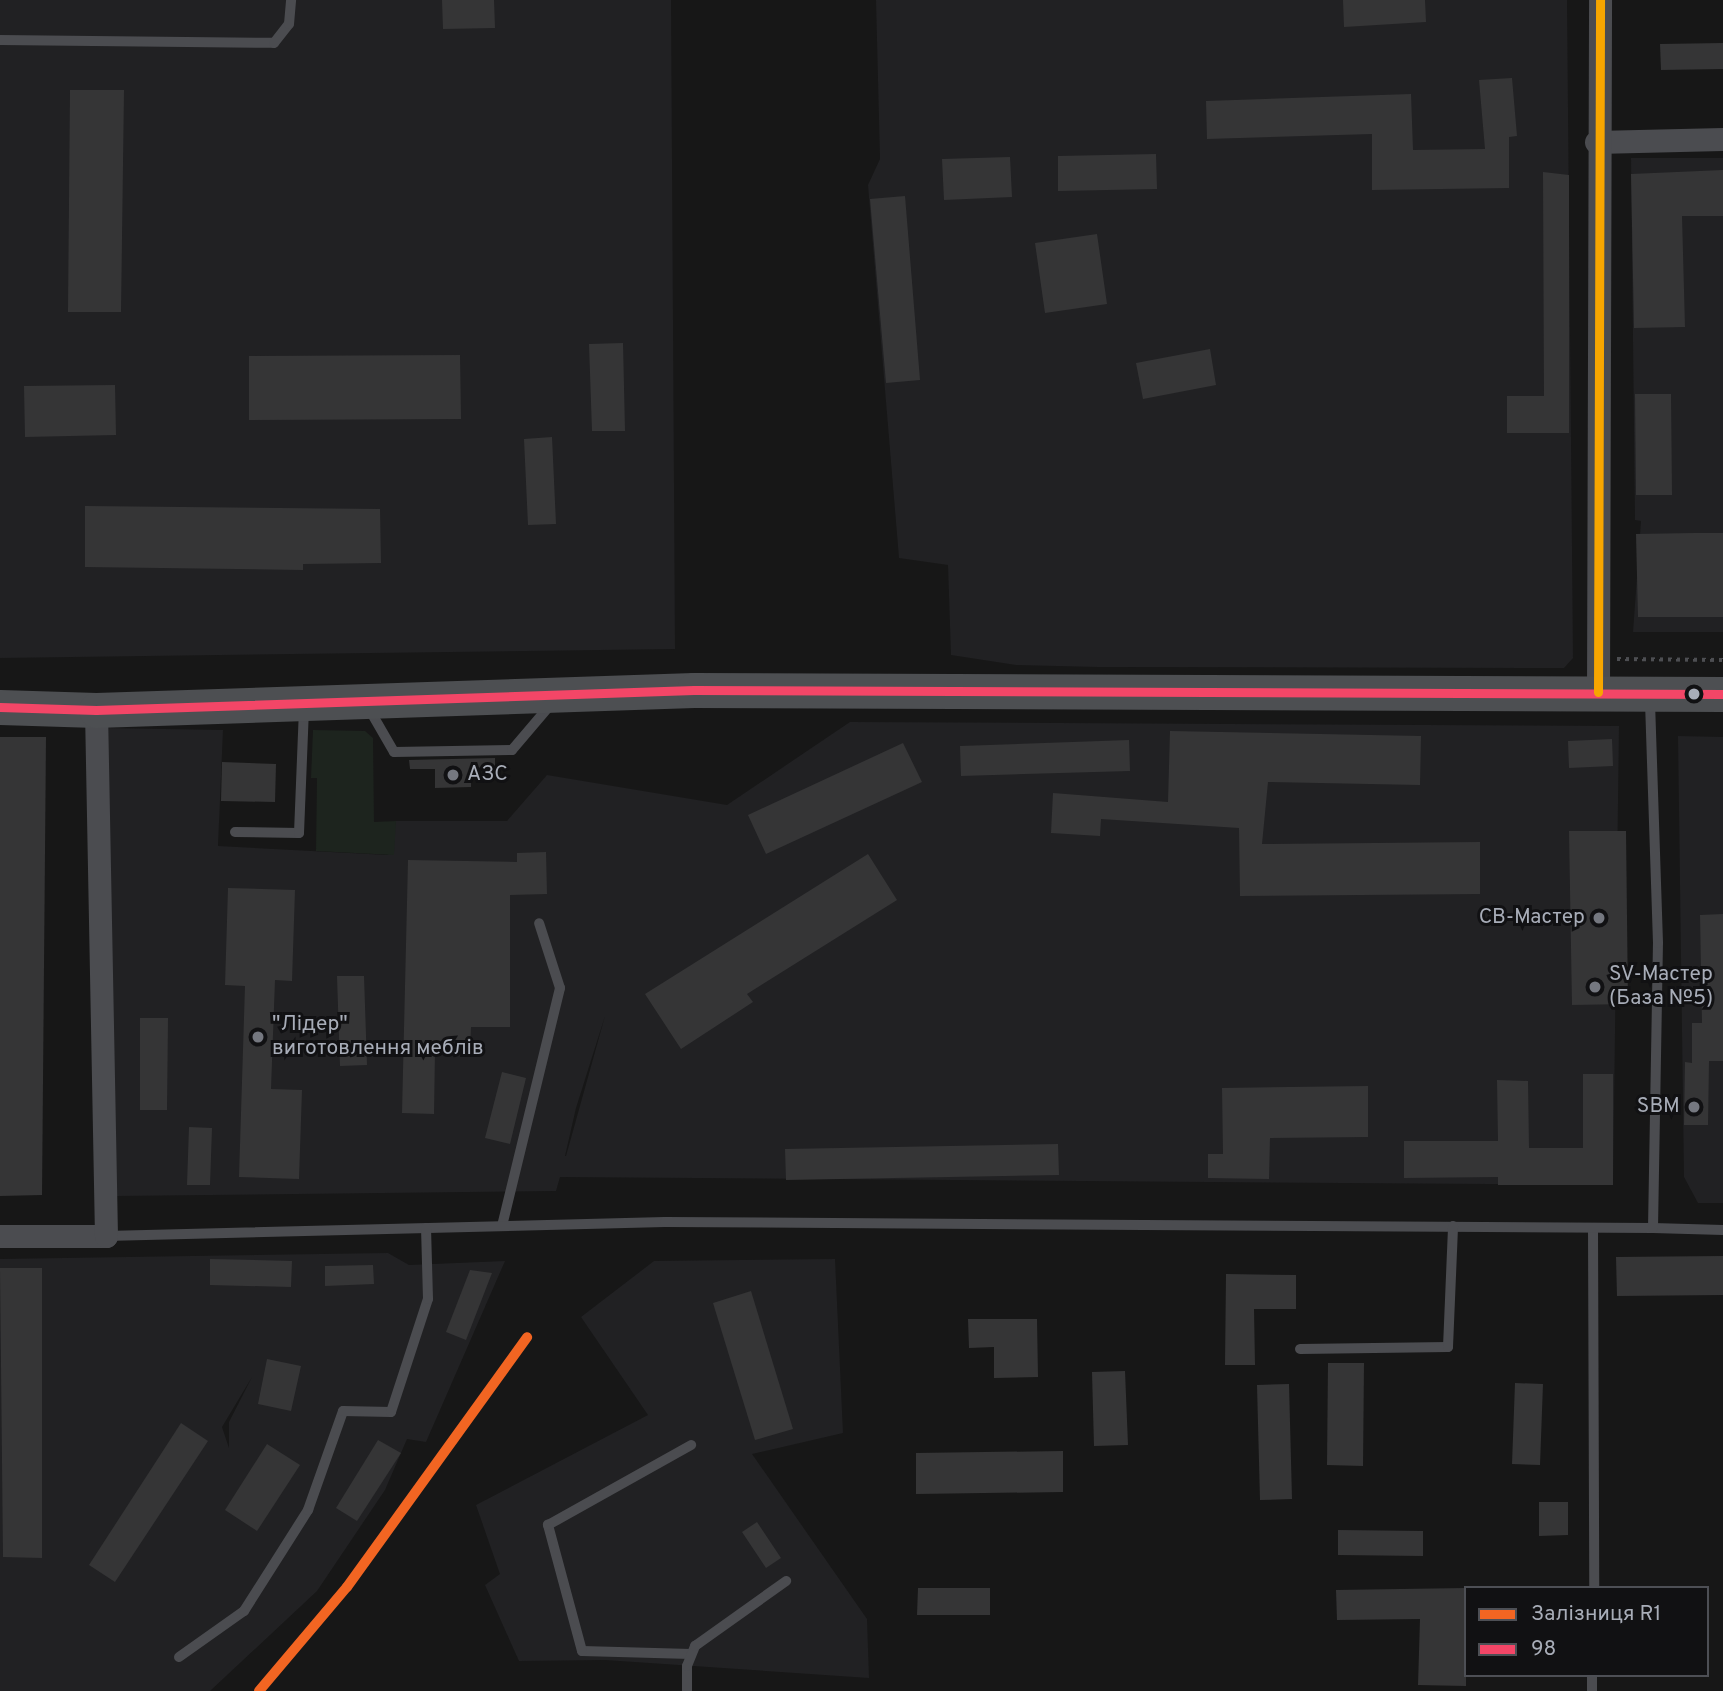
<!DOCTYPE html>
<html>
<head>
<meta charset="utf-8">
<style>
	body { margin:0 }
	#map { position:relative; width:1723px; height:1691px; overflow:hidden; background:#171717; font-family:Overpass,sans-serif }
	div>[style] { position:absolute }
	.built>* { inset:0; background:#212123 }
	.green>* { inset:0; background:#1d241e }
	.building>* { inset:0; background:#353536 }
	.path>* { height:3.5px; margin-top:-1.75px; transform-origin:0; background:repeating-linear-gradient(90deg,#4d4e52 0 3.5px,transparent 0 8.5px) }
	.lane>* { height:10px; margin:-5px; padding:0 5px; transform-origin:5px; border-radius:5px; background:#4b4c50 }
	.street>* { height:23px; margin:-11.5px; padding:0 11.5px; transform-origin:11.5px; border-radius:11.5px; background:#4b4c50 }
	.primary>* { height:35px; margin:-17.5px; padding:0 17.5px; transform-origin:17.5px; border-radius:17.5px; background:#4d4f52 }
	.bus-1>* { height:9px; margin:-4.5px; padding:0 4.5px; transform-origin:4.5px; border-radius:4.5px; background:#f34667 }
	.bus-2>* { height:9px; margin:-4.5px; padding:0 4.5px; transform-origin:4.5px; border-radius:4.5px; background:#f7a600 }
	.rail-1>* { height:10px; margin:-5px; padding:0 5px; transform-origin:5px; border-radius:5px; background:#f26522 }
	.dots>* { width:19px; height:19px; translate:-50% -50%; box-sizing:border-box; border:4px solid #111113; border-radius:50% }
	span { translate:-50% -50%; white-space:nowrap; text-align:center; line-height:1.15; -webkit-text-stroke:6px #111113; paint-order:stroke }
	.poi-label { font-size:21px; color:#a8adb8 }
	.left { translate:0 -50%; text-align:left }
	.right { translate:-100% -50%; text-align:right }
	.legend { position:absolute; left:1464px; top:1586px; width:245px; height:91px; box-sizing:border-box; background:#111113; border:2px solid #4d4f55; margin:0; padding:9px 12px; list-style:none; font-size:21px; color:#a8adb8 }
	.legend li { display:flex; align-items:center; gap:14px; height:35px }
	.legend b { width:35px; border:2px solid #4d4f55 }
</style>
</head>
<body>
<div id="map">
	<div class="built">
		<div style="clip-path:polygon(0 0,671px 0,675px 649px,0 658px)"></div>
		<div style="clip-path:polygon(876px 0,1567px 0,1573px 658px,1564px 668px,1098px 667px,1016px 665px,951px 655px,948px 565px,899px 558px,868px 185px,880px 159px)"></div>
		<div style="clip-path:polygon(1631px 158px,1723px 158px,1723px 632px,1633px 632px,1641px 521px,1635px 520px)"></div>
		<div style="clip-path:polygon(evenodd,850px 722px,1619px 726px,1613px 1185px,560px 1177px,556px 1191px,116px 1196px,105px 728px,223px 730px,218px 846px,388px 855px,396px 821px,507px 821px,547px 775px,727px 805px,850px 722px,605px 1016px,566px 1156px,565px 1156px,576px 1108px,605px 1016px)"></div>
		<div style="clip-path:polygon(1678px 736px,1723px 737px,1723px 1203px,1698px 1203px,1684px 1177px)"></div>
		<div style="clip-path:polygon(evenodd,388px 1253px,409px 1265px,505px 1261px,426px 1442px,407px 1439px,385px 1490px,317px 1591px,210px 1691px,0 1691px,0 1259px,388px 1253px,252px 1377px,229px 1422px,229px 1448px,222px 1427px,252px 1377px)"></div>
		<div style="clip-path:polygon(835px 1259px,843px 1433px,752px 1454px,867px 1619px,869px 1678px,605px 1660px,519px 1661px,485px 1585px,500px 1574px,476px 1505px,648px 1415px,581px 1317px,654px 1261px)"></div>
	</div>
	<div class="green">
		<div style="clip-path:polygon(313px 730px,365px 731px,373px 738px,374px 822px,396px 821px,394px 855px,316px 851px,317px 778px,311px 778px)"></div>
	</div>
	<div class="building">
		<div style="clip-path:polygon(442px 0,494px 0,495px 28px,443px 29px)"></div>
		<div style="clip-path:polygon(1343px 0,1425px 0,1426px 22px,1344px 27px)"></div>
		<div style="clip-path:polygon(1723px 43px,1723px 69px,1661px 70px,1660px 44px)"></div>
		<div style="clip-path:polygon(1512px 78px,1517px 136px,1509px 137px,1509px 188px,1372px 190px,1372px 134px,1207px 139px,1206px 101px,1411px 94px,1413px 150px,1485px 149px,1479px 80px)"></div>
		<div style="clip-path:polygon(70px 90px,124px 90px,121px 312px,68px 312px)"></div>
		<div style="clip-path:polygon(1156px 154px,1157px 189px,1058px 191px,1058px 156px)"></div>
		<div style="clip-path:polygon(1010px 157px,1012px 197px,944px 200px,942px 159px)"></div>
		<div style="clip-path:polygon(1723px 170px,1723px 216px,1682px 216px,1685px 327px,1634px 328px,1631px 174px)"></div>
		<div style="clip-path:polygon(1543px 172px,1569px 175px,1569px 433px,1507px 433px,1507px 396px,1544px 396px)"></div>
		<div style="clip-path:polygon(905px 196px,920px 380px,886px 383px,870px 199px)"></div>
		<div style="clip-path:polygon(1097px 234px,1107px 304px,1045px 313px,1035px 243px)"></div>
		<div style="clip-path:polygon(623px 343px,625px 431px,592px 431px,589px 344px)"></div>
		<div style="clip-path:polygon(1210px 349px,1216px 385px,1143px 399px,1136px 363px)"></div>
		<div style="clip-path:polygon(460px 355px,461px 419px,249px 420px,249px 356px)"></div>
		<div style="clip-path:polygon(115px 385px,116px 435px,25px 437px,24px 386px)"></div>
		<div style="clip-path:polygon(1635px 394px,1671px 394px,1672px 495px,1636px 495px)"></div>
		<div style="clip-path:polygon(552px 437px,556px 524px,528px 525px,524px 439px)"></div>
		<div style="clip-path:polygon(85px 506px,380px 509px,381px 563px,303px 564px,303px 570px,85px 567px)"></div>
		<div style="clip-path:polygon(1694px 533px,1723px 533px,1723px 617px,1638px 617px,1636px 534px)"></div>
		<div style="clip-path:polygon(1170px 731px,1421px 736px,1420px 785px,1268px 782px,1262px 844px,1480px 842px,1480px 894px,1240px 896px,1239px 828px,1101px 819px,1100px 836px,1051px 833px,1053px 793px,1168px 802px)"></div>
		<div style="clip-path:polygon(0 737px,46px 737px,42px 1195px,0 1196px)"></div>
		<div style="clip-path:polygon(1612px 739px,1613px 766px,1569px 768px,1568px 741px)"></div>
		<div style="clip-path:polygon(1129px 740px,1130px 771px,961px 776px,960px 746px)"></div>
		<div style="clip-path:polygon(903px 743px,922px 782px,766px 854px,748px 815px)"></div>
		<div style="clip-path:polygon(495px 758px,495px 767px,471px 768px,471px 787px,435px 788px,435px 769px,410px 769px,409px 760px)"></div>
		<div style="clip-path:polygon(222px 762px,276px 764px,275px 802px,221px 801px)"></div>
		<div style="clip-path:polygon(1569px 831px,1626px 831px,1628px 1004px,1572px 1005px)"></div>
		<div style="clip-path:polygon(546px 852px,547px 894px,510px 895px,510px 1027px,471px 1027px,470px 1052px,435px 1051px,434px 1114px,402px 1113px,408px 860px,517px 862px,517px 853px)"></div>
		<div style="clip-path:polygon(868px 854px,897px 900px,747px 994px,753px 1002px,681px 1049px,645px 994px)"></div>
		<div style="clip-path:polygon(228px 888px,295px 890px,292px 981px,275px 980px,271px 1089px,302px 1090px,299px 1179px,239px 1177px,245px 986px,225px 985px)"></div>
		<div style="clip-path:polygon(1723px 914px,1723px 1061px,1709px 1061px,1708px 1125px,1684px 1125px,1685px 1062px,1692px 1063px,1692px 1023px,1702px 1023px,1700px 915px)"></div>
		<div style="clip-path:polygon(337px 976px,364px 976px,367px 1065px,340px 1066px)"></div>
		<div style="clip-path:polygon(140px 1018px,168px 1018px,167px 1110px,140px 1110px)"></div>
		<div style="clip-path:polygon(502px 1072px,526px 1078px,510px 1144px,485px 1138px)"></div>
		<div style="clip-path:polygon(1583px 1074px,1613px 1074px,1613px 1185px,1498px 1185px,1498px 1177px,1404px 1178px,1404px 1141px,1498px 1141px,1497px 1080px,1528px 1081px,1529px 1148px,1583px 1148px)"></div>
		<div style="clip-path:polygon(1368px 1086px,1368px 1137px,1270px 1138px,1269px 1179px,1208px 1178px,1208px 1154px,1223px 1154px,1222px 1088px)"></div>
		<div style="clip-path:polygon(189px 1127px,212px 1128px,210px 1185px,187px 1185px)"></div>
		<div style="clip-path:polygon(1058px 1144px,1059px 1175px,786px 1180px,785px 1149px)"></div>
		<div style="clip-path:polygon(1723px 1256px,1723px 1295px,1617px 1296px,1616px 1257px)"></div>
		<div style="clip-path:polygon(210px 1259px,292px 1261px,291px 1287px,210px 1285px)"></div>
		<div style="clip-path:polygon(373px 1265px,374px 1284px,325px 1286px,325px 1266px)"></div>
		<div style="clip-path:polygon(0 1268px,42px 1268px,42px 1558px,3px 1557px)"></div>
		<div style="clip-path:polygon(470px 1270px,492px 1273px,466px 1340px,446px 1332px)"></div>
		<div style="clip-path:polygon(1226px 1274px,1296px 1275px,1296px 1309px,1254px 1309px,1255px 1365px,1225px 1365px)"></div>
		<div style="clip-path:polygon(751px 1291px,793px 1429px,755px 1440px,713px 1303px)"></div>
		<div style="clip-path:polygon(968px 1319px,1037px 1319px,1038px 1377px,994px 1378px,994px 1347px,969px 1348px)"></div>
		<div style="clip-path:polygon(267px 1359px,301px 1366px,291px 1411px,258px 1404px)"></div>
		<div style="clip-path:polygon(1328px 1363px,1364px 1363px,1363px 1466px,1327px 1465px)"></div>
		<div style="clip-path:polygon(1125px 1371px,1128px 1445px,1094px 1446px,1092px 1372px)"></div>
		<div style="clip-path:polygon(1515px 1383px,1543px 1384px,1540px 1465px,1512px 1464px)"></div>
		<div style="clip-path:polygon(1289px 1384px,1292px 1499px,1260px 1500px,1257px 1385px)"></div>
		<div style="clip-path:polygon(181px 1423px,208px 1441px,115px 1582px,89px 1565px)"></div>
		<div style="clip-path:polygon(378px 1440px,401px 1453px,357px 1521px,336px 1508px)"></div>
		<div style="clip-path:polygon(267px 1444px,300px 1465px,257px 1531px,225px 1510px)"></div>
		<div style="clip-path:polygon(1063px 1451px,1063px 1492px,916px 1494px,916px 1453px)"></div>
		<div style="clip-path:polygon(1539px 1502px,1568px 1502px,1568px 1535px,1539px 1536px)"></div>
		<div style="clip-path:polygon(757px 1522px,781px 1558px,766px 1568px,742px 1532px)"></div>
		<div style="clip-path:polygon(1338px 1530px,1423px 1531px,1423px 1556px,1338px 1555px)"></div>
		<div style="clip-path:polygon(918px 1588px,990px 1588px,990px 1615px,917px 1615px)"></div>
		<div style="clip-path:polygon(1466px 1588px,1466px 1686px,1418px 1685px,1420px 1619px,1337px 1620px,1336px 1590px)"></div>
	</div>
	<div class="path">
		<div style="left:1617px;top:659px;width:106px;rotate:0.5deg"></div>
	</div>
	<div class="lane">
		<div style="left:0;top:40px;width:274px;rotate:0.6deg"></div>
		<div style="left:274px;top:43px;width:24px;rotate:-52deg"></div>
		<div style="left:289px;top:24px;width:24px;rotate:-85deg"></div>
		<div style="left:368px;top:707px;width:52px;rotate:60deg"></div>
		<div style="left:394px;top:752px;width:118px;rotate:-1deg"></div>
		<div style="left:512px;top:750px;width:62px;rotate:-49.6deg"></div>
		<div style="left:235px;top:832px;width:64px;rotate:0.9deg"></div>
		<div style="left:299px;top:833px;width:124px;rotate:-87.7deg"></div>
		<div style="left:502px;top:1226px;width:245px;rotate:-76.3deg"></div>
		<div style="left:560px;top:988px;width:68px;rotate:-107.9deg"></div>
		<div style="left:1653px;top:1228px;width:70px;rotate:1.6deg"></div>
		<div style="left:1593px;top:1229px;width:359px;rotate:89.8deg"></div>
		<div style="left:106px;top:1236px;width:559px;rotate:-1.43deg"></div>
		<div style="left:665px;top:1222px;width:988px;rotate:0.35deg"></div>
		<div style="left:1653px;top:1228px;width:285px;rotate:-89deg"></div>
		<div style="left:1658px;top:943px;width:244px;rotate:-91.9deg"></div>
		<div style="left:1300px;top:1349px;width:148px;rotate:-0.8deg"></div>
		<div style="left:1448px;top:1347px;width:121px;rotate:-87.6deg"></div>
		<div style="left:691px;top:1654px;width:109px;rotate:-178.4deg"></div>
		<div style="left:582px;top:1651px;width:131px;rotate:-105.1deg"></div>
		<div style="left:548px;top:1525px;width:164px;rotate:-29.2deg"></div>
		<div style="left:179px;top:1657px;width:80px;rotate:-35.3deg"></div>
		<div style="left:244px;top:1611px;width:120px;rotate:-57.6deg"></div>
		<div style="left:308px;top:1510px;width:105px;rotate:-70.5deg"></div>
		<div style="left:343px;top:1411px;width:48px;rotate:1.2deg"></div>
		<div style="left:391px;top:1412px;width:119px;rotate:-71.9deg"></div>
		<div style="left:428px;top:1299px;width:71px;rotate:-91.6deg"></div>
		<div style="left:687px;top:1691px;width:25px;rotate:-90deg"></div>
		<div style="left:687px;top:1666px;width:22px;rotate:-68deg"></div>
		<div style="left:695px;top:1646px;width:112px;rotate:-35.5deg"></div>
		<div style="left:1592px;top:1691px;width:16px;rotate:-90deg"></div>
	</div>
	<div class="street">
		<div style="left:1596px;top:142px;width:127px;rotate:-1.4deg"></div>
		<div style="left:1598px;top:692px;width:692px;rotate:-89.83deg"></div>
		<div style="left:0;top:1236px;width:106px"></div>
		<div style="left:106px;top:1236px;width:526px;rotate:-91.09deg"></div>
	</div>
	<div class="primary">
		<div style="left:0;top:707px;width:96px;rotate:1.8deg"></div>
		<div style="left:96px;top:710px;width:598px;rotate:-1.92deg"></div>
		<div style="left:694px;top:690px;width:1029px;rotate:0.22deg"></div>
	</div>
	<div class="bus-1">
		<div style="left:0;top:707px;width:96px;rotate:1.8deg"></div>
		<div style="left:96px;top:710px;width:598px;rotate:-1.92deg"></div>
		<div style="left:694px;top:690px;width:1029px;rotate:0.22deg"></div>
	</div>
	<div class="bus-2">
		<div style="left:1598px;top:692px;width:692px;rotate:-89.83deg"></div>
	</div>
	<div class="rail-1">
		<div style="left:259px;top:1691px;width:136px;rotate:-49.8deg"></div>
		<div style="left:347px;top:1587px;width:308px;rotate:-54.2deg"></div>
	</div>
	<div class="dots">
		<div style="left:1694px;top:694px;background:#a8adb8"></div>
		<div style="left:453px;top:775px;background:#757880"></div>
		<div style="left:1599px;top:918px;background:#757880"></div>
		<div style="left:1595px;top:987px;background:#757880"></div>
		<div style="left:258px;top:1037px;background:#757880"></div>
		<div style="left:1694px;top:1107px;background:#757880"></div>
	</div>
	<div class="poi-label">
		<span class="left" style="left:467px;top:775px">АЗС</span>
		<span class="right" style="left:1585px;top:918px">СВ-Мастер</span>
		<span class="left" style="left:1609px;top:987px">SV-Мастер<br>(База №5)</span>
		<span class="left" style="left:272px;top:1037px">"Лідер"<br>виготовлення меблів</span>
		<span class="right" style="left:1680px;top:1107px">SBM</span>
	</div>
	<ul class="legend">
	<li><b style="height:9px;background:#f26522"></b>Залізниця R1</li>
	<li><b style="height:9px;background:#f34667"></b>98</li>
	</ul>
</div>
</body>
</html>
